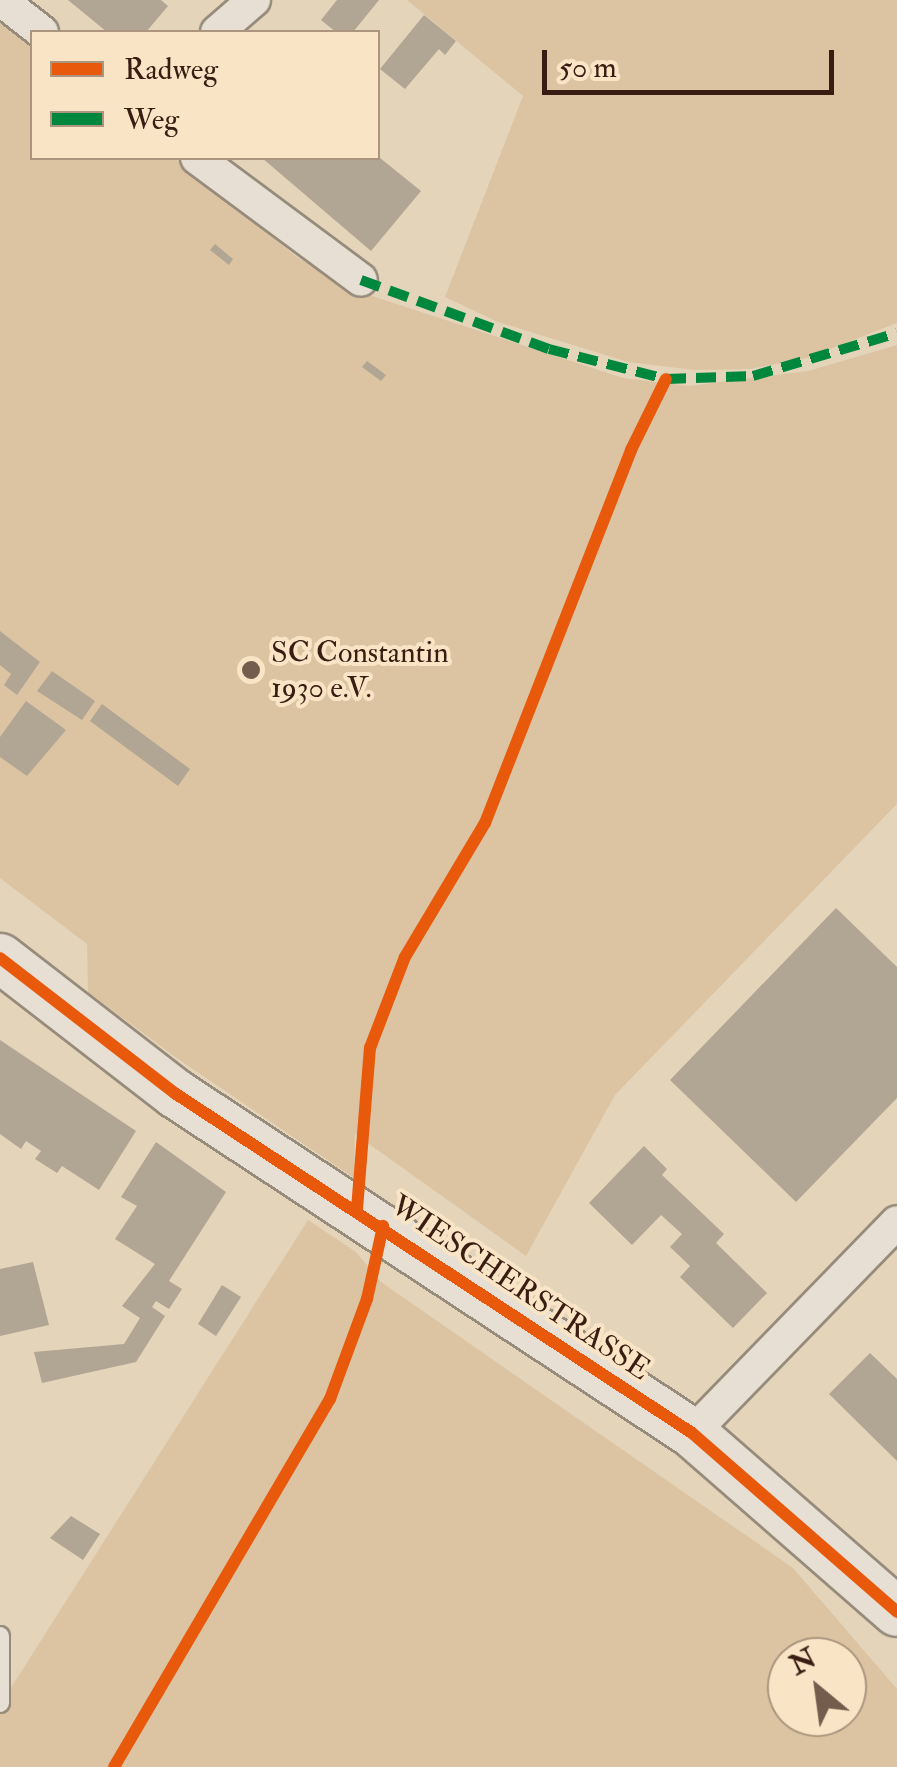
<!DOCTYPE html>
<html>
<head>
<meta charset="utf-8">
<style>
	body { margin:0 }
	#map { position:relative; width:897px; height:1767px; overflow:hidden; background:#e4d4ba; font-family:"IM FELL Double Pica",serif }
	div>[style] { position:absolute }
	.green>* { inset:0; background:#dcc4a2 }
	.building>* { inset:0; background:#b1a593 }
	.roads { filter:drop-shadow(2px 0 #978b7b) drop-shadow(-2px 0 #978b7b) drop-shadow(0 2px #978b7b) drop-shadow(0 -2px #978b7b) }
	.service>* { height:18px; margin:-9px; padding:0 9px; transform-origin:9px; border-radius:9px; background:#e7dfd3 }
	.minor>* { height:32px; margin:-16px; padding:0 16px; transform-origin:16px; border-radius:16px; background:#e7dfd3 }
	.secondary>* { height:48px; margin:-24px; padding:0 24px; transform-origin:24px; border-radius:24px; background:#e7dfd3 }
	.quiet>* { height:10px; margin-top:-5px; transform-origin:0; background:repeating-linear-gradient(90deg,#00873e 0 20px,transparent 0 30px) }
	.cycleway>* { height:12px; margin:-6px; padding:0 6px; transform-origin:6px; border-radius:6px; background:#e8590c }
	.dots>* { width:28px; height:28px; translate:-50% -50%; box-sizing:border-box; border:5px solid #f9e5c6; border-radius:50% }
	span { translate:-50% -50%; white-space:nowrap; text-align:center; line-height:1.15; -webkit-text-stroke:8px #f9e5c6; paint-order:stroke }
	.poi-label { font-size:30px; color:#391d12 }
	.left { translate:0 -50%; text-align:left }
	.street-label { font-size:30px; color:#391d12 }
	.legend { position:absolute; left:30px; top:30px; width:350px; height:130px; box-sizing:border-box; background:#f9e5c6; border:2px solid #ac957e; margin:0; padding:12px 18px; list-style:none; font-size:30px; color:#391d12 }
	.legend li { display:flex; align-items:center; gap:20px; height:50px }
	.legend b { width:50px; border:2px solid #ac957e }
	.north { position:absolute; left:767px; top:1637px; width:100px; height:100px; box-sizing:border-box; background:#f9e5c6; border:2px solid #ac957e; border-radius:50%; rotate:331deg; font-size:28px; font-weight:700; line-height:40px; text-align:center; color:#391d12 }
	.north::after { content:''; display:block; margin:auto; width:35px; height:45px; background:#755d4d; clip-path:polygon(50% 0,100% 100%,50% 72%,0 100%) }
	.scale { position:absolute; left:542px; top:50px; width:292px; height:45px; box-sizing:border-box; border:5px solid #391d12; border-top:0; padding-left:12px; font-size:30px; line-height:35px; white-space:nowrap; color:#391d12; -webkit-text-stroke:8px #f9e5c6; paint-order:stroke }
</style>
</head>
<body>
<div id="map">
	<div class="green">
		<div style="clip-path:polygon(407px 0,897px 0,897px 323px,807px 358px,750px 369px,694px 370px,628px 362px,498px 322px,445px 297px,523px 96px)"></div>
		<div style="clip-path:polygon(0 13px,32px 40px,32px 158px,174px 158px,298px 258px,369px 295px,623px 378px,689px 386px,808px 371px,897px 345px,897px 804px,615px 1095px,526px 1256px,355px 1134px,354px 1178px,178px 1059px,88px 992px,87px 944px,0 878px)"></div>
		<div style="clip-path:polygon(evenodd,308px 1220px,356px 1252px,381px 1282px,793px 1568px,897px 1689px,897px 1767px,0 1767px,0 1693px,7px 1694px,308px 1220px,787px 1657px,847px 1657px,847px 1717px,787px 1717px,787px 1657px)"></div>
	</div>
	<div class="building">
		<div style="clip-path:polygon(68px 0,161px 0,168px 6px,146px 32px,107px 32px)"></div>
		<div style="clip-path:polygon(337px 0,379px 0,353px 32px,336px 32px,321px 20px)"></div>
		<div style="clip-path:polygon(424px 15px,456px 41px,445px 55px,439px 49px,405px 89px,380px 69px)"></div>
		<div style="clip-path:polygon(262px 158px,380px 158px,421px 191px,371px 251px)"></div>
		<div style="clip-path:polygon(215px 244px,233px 259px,229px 265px,210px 250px)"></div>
		<div style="clip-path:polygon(367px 361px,386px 375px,381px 381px,362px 367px)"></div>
		<div style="clip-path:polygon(0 631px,40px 662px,17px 695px,4px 685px,11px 674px,0 665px)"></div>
		<div style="clip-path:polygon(52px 671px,95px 701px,82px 720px,37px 691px)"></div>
		<div style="clip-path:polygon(26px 701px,66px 730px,27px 776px,0 757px,0 737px)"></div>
		<div style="clip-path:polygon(102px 704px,190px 769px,178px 786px,90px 721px)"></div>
		<div style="clip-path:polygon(836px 908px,897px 967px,897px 1098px,796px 1202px,670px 1080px)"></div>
		<div style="clip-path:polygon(0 1040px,136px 1131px,99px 1190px,62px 1166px,57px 1173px,35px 1159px,41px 1151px,26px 1141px,21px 1149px,0 1134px)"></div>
		<div style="clip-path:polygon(156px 1142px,226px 1192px,169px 1281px,182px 1289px,169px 1309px,156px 1301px,152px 1307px,165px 1316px,136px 1362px,42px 1383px,34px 1352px,124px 1344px,140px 1318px,122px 1306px,155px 1264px,115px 1239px,137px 1206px,121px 1197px)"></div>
		<div style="clip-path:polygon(644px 1146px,667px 1169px,662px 1175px,724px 1234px,716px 1243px,767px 1293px,733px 1328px,680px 1277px,690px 1266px,670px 1247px,682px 1234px,661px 1215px,632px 1245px,589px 1203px)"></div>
		<div style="clip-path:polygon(33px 1262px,49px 1325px,0 1336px,0 1269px)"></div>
		<div style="clip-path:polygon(222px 1285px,241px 1297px,216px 1336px,198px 1324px)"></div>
		<div style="clip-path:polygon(870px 1353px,897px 1379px,897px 1461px,829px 1394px)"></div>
		<div style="clip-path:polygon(71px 1516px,100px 1534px,83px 1560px,50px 1538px)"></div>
	</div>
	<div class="roads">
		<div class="service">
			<div style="left:0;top:1636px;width:67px;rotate:90deg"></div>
		</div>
		<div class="minor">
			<div style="left:1px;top:0;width:52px;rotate:38deg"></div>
			<div style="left:217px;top:32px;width:49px;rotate:-40.9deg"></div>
			<div style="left:197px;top:158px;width:204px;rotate:36.6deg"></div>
			<div style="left:692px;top:1433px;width:294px;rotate:-45.8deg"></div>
		</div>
		<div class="secondary">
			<div style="left:0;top:958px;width:222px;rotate:37.7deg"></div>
			<div style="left:176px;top:1094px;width:617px;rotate:33.3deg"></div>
			<div style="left:692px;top:1433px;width:272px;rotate:41.1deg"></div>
		</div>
	</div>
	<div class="quiet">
		<div style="left:361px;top:280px;width:200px;rotate:20.2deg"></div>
		<div style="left:549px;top:349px;width:121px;rotate:14.4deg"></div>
		<div style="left:666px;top:379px;width:87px;rotate:-2deg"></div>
		<div style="left:753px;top:376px;width:150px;rotate:-16.6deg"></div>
	</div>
	<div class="cycleway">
		<div style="left:0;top:958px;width:222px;rotate:37.7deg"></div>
		<div style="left:176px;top:1094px;width:617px;rotate:33.3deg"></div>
		<div style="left:692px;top:1433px;width:272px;rotate:41.1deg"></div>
		<div style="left:357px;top:1209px;width:162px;rotate:-85.4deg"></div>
		<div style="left:370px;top:1048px;width:97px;rotate:-69deg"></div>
		<div style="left:405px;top:957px;width:156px;rotate:-59.2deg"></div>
		<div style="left:485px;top:823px;width:401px;rotate:-68.6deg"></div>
		<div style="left:631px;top:450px;width:79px;rotate:-63.8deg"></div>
		<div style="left:114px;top:1767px;width:427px;rotate:-59.6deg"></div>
		<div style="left:330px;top:1399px;width:107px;rotate:-69.7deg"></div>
		<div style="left:367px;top:1299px;width:75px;rotate:-77.6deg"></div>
	</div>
	<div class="dots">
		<div style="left:251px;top:670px;background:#755d4d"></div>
	</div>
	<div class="poi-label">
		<span class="left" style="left:271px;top:670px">SC Constantin<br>1930 e.V.</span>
	</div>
	<div class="street-label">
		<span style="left:520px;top:1288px;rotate:34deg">WIESCHERSTRASSE</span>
	</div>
	<ul class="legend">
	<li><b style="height:12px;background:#e8590c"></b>Radweg</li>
	<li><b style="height:12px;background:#00873e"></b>Weg</li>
	</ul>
	<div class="north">N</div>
	<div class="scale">50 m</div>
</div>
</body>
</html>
